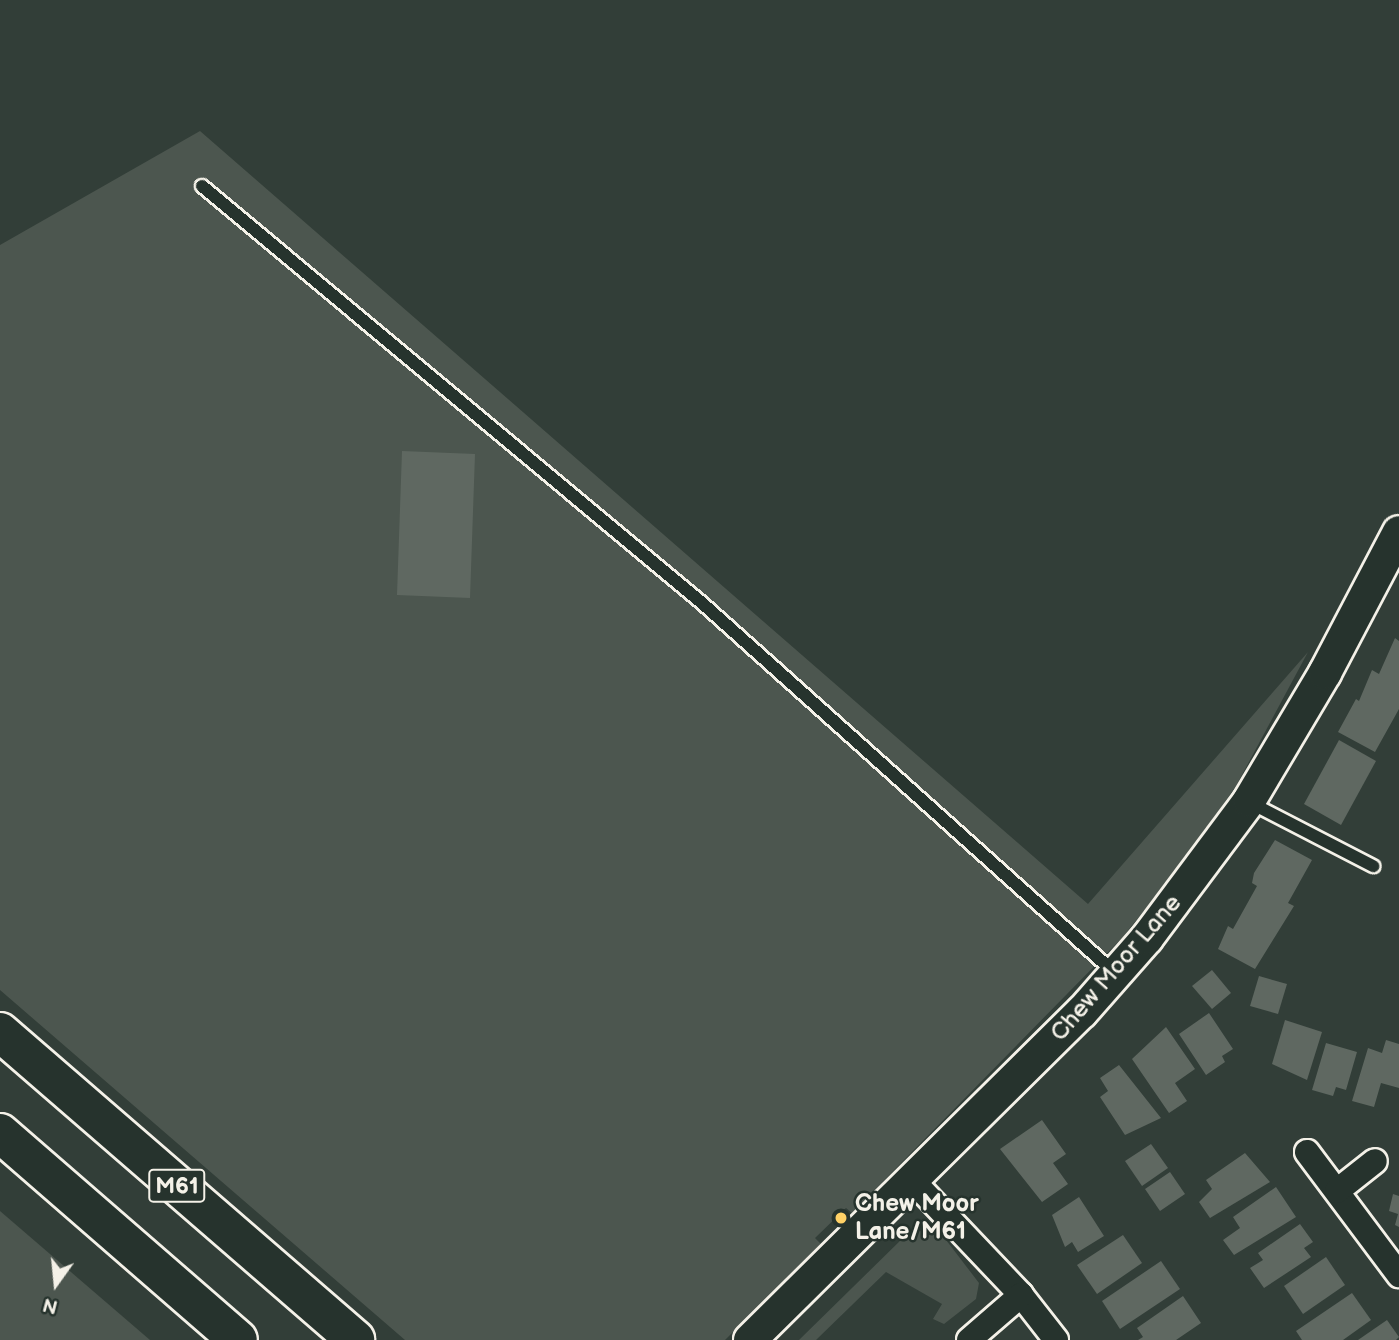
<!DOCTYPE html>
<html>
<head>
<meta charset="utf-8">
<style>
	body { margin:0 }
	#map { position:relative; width:1399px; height:1340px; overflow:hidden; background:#323e38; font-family:"Balsamiq Sans",sans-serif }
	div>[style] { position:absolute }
	.green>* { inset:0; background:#4c564f }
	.building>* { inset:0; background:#5f6861 }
	.roads { filter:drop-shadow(2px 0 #f4f1e8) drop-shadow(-2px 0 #f4f1e8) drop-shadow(0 2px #f4f1e8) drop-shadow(0 -2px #f4f1e8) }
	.service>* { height:12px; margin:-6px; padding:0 6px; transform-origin:6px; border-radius:6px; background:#26332d }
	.minor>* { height:24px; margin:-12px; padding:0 12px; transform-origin:12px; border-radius:12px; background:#26332d }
	.tertiary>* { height:32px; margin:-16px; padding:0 16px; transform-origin:16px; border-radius:16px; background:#26332d }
	.motorway>* { height:38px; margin:-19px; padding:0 19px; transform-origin:19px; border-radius:19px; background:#26332d }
	.dots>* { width:19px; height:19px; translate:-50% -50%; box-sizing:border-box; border:4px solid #26332d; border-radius:50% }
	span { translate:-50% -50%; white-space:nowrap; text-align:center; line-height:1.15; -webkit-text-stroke:5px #26332d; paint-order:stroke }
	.shield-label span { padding:2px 5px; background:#26332d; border:2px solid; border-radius:5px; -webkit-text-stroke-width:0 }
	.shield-label { font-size:23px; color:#f4f1e8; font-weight:700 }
	.street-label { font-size:24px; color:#f4f1e8 }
	.poi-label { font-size:24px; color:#f4f1e8; font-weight:700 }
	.left { translate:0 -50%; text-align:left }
	.north { position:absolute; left:21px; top:1249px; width:70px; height:70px; -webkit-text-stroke:5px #26332d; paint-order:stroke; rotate:195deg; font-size:19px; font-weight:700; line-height:28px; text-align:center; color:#f4f1e8 }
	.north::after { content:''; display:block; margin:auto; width:24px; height:32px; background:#f4f1e8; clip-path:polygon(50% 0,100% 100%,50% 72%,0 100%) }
</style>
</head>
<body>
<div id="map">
	<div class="green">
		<div style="clip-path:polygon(200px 131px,1088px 904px,1308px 652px,1236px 786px,1179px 867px,1122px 938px,852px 1213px,846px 1208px,815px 1238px,821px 1244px,725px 1340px,405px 1340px,0 990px,0 245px)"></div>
		<div style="clip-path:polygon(0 1211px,150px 1340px,0 1340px)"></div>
		<div style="clip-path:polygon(920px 1231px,943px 1236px,979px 1283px,976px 1299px,944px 1324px,933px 1319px,942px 1304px,886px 1272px,816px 1340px,799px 1340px,906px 1235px)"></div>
	</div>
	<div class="building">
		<div style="clip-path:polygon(402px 451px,475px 454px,470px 598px,397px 595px)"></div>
		<div style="clip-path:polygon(1395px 638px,1399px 641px,1399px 709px,1375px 752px,1338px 732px,1356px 699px,1359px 701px,1372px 670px,1379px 674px)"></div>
		<div style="clip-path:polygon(1339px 740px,1376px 761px,1341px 825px,1304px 804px)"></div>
		<div style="clip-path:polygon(1275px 840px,1312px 860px,1288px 903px,1294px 906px,1255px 969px,1218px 949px,1228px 926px,1233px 929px,1257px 886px,1252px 883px,1254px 873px)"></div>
		<div style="clip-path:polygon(1212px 970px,1231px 993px,1212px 1009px,1192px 986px)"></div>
		<div style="clip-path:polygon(1259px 976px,1287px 984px,1278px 1014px,1250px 1006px)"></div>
		<div style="clip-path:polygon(1209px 1013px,1233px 1049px,1222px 1056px,1225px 1062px,1206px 1075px,1179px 1034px)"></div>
		<div style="clip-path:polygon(1285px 1020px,1322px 1032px,1307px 1080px,1272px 1064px)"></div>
		<div style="clip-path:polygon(1166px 1027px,1195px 1069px,1175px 1083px,1187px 1101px,1169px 1113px,1132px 1059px)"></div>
		<div style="clip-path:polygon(1386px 1040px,1399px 1044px,1399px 1088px,1381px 1083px,1374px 1107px,1352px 1101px,1368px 1048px,1382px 1053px)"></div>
		<div style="clip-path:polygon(1326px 1043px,1357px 1052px,1346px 1090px,1336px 1087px,1333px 1096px,1312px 1090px)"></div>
		<div style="clip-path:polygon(1119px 1065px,1161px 1118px,1125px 1135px,1100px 1097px,1108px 1091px,1100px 1078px)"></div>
		<div style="clip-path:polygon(1042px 1120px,1066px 1154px,1053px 1163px,1068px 1184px,1042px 1202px,1000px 1149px)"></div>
		<div style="clip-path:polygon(1151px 1144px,1168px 1168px,1142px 1186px,1125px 1161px)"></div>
		<div style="clip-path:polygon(1245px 1153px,1270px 1182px,1210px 1218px,1199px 1202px,1212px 1189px,1206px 1180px)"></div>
		<div style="clip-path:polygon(1170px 1172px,1185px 1194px,1160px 1211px,1145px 1189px)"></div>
		<div style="clip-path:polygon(1276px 1187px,1296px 1217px,1234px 1255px,1223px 1240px,1240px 1228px,1233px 1217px)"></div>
		<div style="clip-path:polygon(1393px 1194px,1399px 1196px,1399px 1227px,1395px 1225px,1398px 1214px,1389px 1211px)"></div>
		<div style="clip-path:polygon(1079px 1197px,1104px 1236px,1078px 1252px,1072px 1242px,1065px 1247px,1052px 1215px)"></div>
		<div style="clip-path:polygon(1300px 1224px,1313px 1242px,1304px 1248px,1311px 1257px,1264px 1288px,1250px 1268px,1263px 1260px,1258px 1253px)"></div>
		<div style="clip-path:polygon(1123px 1235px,1142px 1263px,1097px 1294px,1077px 1265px)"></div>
		<div style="clip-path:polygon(1326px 1257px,1345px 1285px,1303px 1314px,1284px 1286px)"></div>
		<div style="clip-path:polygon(1161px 1261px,1180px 1289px,1120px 1329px,1102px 1301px)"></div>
		<div style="clip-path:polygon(1352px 1293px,1371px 1320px,1343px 1340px,1302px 1340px,1296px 1331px)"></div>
		<div style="clip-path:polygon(1183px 1296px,1201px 1323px,1176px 1340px,1138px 1340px,1143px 1337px,1137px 1328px)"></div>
		<div style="clip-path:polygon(1387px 1320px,1399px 1337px,1396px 1340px,1358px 1340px)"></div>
	</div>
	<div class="roads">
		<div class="service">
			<div style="left:202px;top:186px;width:651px;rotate:39.83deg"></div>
			<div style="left:702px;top:603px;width:554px;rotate:41.86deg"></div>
			<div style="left:1249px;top:802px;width:140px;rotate:27.3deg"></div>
		</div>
		<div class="minor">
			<div style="left:1307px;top:1152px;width:154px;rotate:53.2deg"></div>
			<div style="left:912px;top:1180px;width:158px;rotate:46.5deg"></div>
			<div style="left:1021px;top:1295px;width:57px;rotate:52.1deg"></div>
			<div style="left:1337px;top:1191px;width:48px;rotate:-38.3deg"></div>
			<div style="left:969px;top:1340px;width:69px;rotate:-40.9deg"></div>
		</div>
		<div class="tertiary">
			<div style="left:750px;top:1340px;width:467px;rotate:-44.7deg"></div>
			<div style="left:1082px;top:1012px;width:98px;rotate:-48.7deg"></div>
			<div style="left:1147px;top:938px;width:171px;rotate:-53.3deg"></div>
			<div style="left:1249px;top:801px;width:149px;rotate:-59.3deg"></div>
			<div style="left:1325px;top:673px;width:159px;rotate:-62.3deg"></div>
		</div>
		<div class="motorway">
			<div style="left:0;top:1032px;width:470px;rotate:40.9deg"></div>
			<div style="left:0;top:1133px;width:315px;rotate:41deg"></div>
		</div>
	</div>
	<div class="dots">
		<div style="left:841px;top:1218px;background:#ffd166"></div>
	</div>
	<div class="shield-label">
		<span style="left:177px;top:1186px">M61</span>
	</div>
	<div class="street-label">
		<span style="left:1116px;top:968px;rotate:-49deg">Chew Moor Lane</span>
	</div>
	<div class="poi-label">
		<span class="left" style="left:855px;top:1218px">Chew Moor<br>Lane/M61</span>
	</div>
	<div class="north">N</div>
</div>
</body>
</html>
